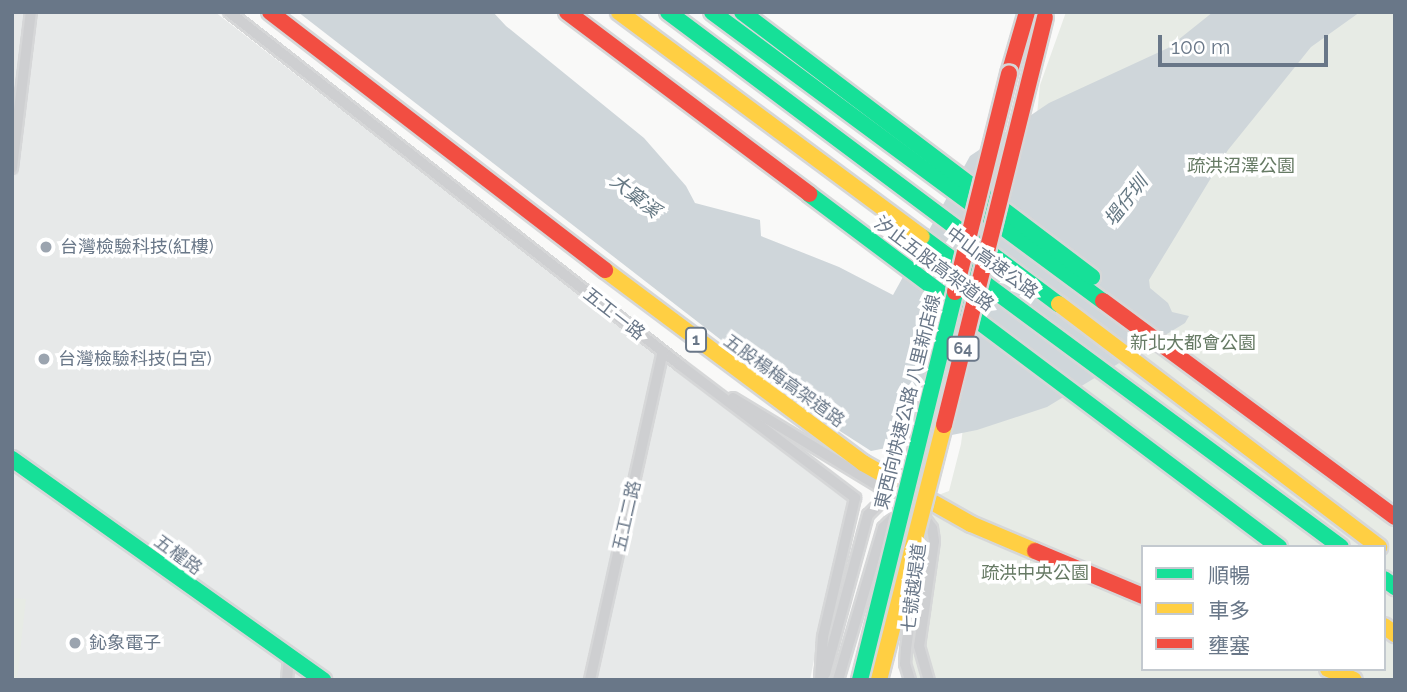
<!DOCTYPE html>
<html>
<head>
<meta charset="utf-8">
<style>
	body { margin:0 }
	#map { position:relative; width:1407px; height:692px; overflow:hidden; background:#f9f9f8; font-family:Raleway,"Noto Sans TC",sans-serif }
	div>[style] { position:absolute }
	.built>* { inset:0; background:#e7e9e9 }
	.green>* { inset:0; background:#e7ebe5 }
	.water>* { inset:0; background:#cfd6da }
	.roads { filter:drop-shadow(2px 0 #d6d7d8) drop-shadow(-2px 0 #d6d7d8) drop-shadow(0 2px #d6d7d8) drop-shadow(0 -2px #d6d7d8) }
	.street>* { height:10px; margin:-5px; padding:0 5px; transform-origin:5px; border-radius:5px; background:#cecfd1 }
	.fast>* { height:16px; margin:-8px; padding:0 8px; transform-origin:8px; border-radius:8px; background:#16e098 }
	.slow>* { height:16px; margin:-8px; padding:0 8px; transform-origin:8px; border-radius:8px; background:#ffcf43 }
	.jam>* { height:16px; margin:-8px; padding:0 8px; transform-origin:8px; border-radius:8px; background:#f24e42 }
	.bridges { filter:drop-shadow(2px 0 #d6d7d8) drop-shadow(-2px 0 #d6d7d8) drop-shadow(0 2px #d6d7d8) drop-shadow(0 -2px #d6d7d8) }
	.fast-bridge>* { height:16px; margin:-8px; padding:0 8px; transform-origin:8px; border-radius:8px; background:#16e098 }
	.slow-bridge>* { height:16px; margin:-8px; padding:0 8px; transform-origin:8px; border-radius:8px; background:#ffcf43 }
	.jam-bridge>* { height:16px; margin:-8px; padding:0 8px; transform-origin:8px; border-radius:8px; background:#f24e42 }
	.dots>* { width:19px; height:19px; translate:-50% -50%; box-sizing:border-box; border:4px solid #fff; border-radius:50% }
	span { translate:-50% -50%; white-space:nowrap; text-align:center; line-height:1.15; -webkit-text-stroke:7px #fff; paint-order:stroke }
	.shield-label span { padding:2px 5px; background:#fff; border:2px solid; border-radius:5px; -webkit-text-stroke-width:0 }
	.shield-label { font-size:16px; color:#697788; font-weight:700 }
	.park-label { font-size:18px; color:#667a64 }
	.poi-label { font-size:18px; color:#697788 }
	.left { translate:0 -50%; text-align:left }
	.street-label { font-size:18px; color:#697788 }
	.water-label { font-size:19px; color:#657883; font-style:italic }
	.frame { position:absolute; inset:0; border:14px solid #697788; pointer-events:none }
	.legend { position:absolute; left:1141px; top:545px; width:245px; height:126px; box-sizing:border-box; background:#fff; border:2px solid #c3c9cf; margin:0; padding:9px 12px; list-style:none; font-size:21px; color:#697788 }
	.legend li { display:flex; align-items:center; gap:14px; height:35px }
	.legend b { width:35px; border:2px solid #c3c9cf }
	.scale { position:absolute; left:1158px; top:35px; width:170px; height:32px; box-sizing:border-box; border:4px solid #697788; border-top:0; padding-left:9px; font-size:21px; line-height:24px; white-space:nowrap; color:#697788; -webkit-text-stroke:5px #fff; paint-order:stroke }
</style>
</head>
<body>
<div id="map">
	<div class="built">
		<div style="clip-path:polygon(12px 12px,215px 12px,850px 503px,834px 559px,810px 680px,12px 680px)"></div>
	</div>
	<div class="green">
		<div style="clip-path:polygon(evenodd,1066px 12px,1395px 12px,1395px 680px,903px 680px,933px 497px,949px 491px,961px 444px,973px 348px,1033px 153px,1040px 85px,1066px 12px,1143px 547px,1384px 547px,1384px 669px,1143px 669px,1143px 547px)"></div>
		<div style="clip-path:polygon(12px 598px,26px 599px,17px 680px,12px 680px)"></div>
	</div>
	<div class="water">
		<div style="clip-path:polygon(298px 12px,493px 12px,506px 26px,644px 138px,686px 186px,695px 203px,760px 220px,761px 236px,839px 267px,893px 295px,970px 156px,1049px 103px,1168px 48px,1213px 12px,1360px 12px,1311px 47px,1228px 150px,1149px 280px,1150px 288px,1168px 303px,1172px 312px,1189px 316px,1185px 323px,1047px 407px,977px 430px,871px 451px,832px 426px)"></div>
	</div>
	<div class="roads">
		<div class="street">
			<div style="left:229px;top:12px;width:573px;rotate:38.05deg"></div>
			<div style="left:680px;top:365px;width:220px;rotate:37.2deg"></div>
			<div style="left:855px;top:498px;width:143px;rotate:103deg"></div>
			<div style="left:823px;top:637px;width:43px;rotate:94deg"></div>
			<div style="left:12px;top:168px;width:157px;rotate:-83.1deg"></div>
			<div style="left:733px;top:398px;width:201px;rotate:31.2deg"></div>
			<div style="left:921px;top:513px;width:19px;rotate:54deg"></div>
			<div style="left:932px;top:528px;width:13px;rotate:81deg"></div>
			<div style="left:934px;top:541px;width:106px;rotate:98.1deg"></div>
			<div style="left:919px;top:646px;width:35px;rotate:74deg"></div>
			<div style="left:825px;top:674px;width:165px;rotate:-74.9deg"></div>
			<div style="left:868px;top:515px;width:23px;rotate:-45deg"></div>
			<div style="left:884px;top:499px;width:13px;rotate:-4deg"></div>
			<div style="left:287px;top:680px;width:22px;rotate:-85deg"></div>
			<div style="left:590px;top:680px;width:336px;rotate:-77.5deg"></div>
			<div style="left:838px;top:680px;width:159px;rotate:-73.5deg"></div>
			<div style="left:883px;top:528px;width:13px;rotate:-45deg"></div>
			<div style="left:892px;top:519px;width:8px"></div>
			<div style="left:910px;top:680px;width:17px;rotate:-107deg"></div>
			<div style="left:905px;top:664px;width:15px;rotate:-86deg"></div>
			<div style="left:906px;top:649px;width:112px;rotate:-82.3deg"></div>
		</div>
		<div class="fast">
			<div style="left:668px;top:12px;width:488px;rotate:36.8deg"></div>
			<div style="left:712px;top:12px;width:486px;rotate:36.5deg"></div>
			<div style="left:742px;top:12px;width:439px;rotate:37.1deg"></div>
			<div style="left:809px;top:194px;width:588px;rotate:36.91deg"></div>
			<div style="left:922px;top:237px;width:521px;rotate:36.5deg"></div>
			<div style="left:12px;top:459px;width:382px;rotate:35.4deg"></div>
			<div style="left:1384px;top:579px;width:14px;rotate:36deg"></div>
		</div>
		<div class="slow">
			<div style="left:619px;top:12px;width:377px;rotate:36.6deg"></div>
			<div style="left:605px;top:270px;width:322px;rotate:36.8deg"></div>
			<div style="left:863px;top:463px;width:124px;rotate:29.5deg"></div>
			<div style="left:971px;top:524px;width:69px;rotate:22.9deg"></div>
			<div style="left:1059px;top:304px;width:402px;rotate:37.2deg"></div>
			<div style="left:1384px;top:626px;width:14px;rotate:36deg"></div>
			<div style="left:1328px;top:669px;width:28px;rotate:23deg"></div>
		</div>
		<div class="jam">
			<div style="left:270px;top:12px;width:423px;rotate:37.6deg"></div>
			<div style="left:567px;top:12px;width:303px;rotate:36.9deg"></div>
			<div style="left:1009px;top:74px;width:65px;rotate:-73.8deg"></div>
			<div style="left:1103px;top:301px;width:363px;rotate:36.5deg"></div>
			<div style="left:1035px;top:551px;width:117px;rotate:22.6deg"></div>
		</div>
	</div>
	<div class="bridges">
		<div class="fast-bridge">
			<div style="left:860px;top:680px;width:399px;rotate:-76.2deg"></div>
		</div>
		<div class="slow-bridge">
			<div style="left:879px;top:680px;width:263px;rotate:-75.7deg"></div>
		</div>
		<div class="jam-bridge">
			<div style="left:955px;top:292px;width:225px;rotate:-76.1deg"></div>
			<div style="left:944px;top:425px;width:420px;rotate:-76.1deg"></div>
		</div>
	</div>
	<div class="dots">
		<div style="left:46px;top:247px;background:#9ba4af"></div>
		<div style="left:44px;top:359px;background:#9ba4af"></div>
		<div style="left:75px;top:643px;background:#9ba4af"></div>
	</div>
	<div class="shield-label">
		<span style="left:696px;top:340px">1</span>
		<span style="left:963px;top:349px">64</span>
	</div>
	<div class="park-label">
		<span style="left:1241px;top:166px">疏洪沼澤公園</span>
		<span style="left:1193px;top:343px">新北大都會公園</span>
		<span style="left:1035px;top:573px">疏洪中央公園</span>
	</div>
	<div class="poi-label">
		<span class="left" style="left:60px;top:247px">台灣檢驗科技(紅樓)</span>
		<span class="left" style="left:58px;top:359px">台灣檢驗科技(白宮)</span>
		<span class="left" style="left:89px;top:643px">鈊象電子</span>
	</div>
	<div class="street-label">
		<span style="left:992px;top:263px;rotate:36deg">中山高速公路</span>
		<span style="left:934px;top:264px;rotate:37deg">汐止五股高架道路</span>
		<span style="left:614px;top:314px;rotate:38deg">五工一路</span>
		<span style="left:784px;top:381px;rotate:36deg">五股楊梅高架道路</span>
		<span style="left:908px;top:402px;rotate:-76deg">東西向快速公路 八里新店線</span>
		<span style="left:627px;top:516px;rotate:-77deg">五工二路</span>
		<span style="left:178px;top:555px;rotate:36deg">五權路</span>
		<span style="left:914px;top:588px;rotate:-83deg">七號越堤道</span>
	</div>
	<div class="water-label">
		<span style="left:635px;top:196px;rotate:38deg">大窠溪</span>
		<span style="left:1126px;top:201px;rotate:-52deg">塭仔圳</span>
	</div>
	<div class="frame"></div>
	<ul class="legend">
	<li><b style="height:9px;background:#16e098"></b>順暢</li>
	<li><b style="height:9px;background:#ffcf43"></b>車多</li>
	<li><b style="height:9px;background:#f24e42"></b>壅塞</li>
	</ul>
	<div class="scale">100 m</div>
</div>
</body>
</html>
